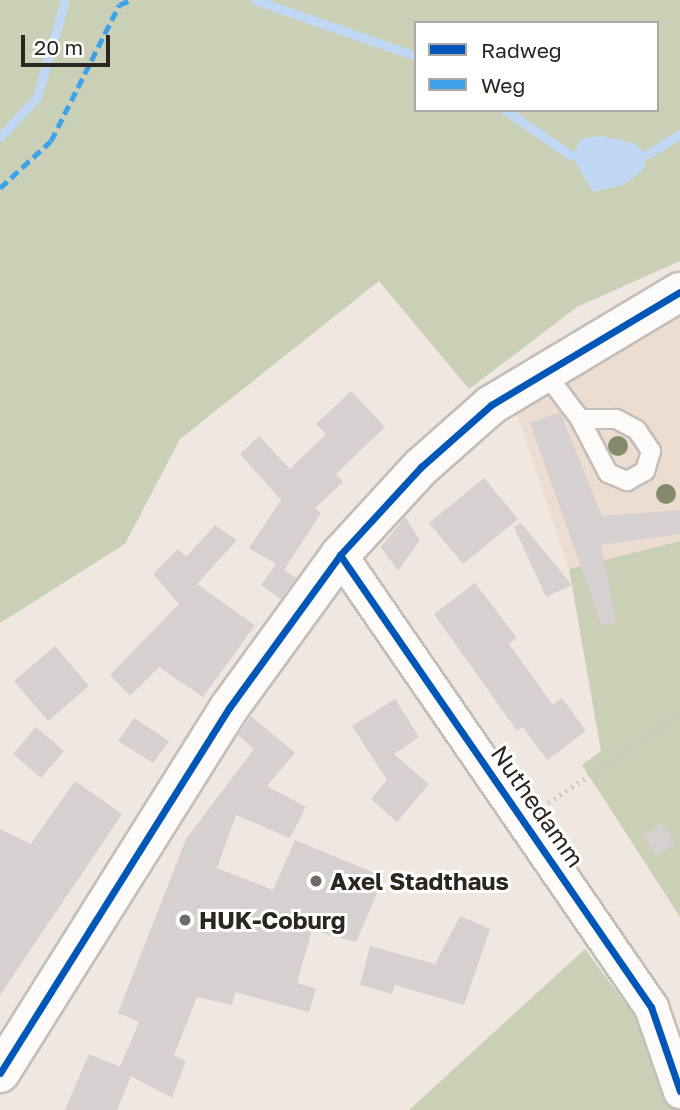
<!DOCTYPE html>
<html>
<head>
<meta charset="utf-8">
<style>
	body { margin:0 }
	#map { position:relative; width:680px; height:1110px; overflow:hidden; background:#f0e7e0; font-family:"Golos Text",sans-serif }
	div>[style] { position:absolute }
	.built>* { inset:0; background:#eddcd0 }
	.green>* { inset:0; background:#cad0b5 }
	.water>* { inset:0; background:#c0d8f4 }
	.stream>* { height:9px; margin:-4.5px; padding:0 4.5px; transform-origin:4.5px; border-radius:4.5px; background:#c0d8f4 }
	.building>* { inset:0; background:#d7d0d0 }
	.path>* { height:4.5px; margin-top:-2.25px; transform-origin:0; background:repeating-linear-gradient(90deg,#cbc8c6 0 2px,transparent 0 7px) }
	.roads { filter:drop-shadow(2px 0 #c5beb8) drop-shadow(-2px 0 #c5beb8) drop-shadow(0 2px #c5beb8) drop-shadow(0 -2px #c5beb8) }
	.lane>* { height:18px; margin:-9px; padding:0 9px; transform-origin:9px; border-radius:9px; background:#fdfbfa }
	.street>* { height:33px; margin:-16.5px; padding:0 16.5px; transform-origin:16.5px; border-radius:16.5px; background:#fdfbfa }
	.secondary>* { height:38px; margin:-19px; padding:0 19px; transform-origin:19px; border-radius:19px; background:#fdfbfa }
	.quiet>* { height:5px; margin-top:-2.5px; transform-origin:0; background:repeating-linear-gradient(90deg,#3ea2ea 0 10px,transparent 0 15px) }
	.cycleway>* { height:7px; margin:-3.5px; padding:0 3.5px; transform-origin:3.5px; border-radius:3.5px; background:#0057b8 }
	.trees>* { width:20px; height:20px; margin:-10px; border-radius:50%; background:#858a6d }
	.dots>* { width:19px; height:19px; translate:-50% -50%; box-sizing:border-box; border:4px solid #fff; border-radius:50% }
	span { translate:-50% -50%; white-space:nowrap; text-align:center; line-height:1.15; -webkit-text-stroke:6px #fff; paint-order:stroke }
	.street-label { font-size:24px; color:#2c2621 }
	.poi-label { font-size:24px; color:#2c2621; font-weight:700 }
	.left { translate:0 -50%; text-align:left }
	.legend { position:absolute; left:414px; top:21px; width:245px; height:91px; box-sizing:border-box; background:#fff; border:2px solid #aba8a6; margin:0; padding:9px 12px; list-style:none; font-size:21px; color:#2c2621 }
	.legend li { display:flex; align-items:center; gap:14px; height:35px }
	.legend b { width:35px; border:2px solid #aba8a6 }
	.scale { position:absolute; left:21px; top:35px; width:89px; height:32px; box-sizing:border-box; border:4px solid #2c2621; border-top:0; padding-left:9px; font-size:21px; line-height:24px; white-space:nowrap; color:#2c2621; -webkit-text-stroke:5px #fff; paint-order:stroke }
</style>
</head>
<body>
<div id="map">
	<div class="built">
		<div style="clip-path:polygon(680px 317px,680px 541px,569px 569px,517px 413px)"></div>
	</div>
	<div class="green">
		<div style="clip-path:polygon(evenodd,0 0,680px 0,680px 261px,577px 307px,469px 389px,379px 281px,180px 439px,125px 544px,0 623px,0 0,416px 23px,657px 23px,657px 110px,416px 110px,416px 23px)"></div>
		<div style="clip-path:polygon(680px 541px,680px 917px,582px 765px,601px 751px,569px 569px)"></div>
		<div style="clip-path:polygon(585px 949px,633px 1014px,675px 1110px,409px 1110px)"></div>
	</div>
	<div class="water">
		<div style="clip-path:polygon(602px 136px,633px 143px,648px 154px,642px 171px,623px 185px,593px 192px,572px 156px,581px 139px)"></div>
	</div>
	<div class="stream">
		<div style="left:255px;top:0;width:170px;rotate:19.2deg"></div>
		<div style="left:505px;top:110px;width:81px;rotate:34.5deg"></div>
		<div style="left:0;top:137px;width:54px;rotate:-47.2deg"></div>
		<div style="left:37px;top:97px;width:101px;rotate:-73.9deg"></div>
		<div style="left:648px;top:154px;width:38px;rotate:-32deg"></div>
	</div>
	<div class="building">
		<div style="clip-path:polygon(351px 391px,385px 427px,336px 474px,343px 482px,315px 508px,321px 513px,284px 570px,279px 566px,296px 578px,281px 599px,261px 585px,276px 564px,249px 548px,281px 500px,240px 454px,259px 436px,290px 469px,326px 434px,316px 424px)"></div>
		<div style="clip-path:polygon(560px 412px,602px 516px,680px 510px,680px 534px,601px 545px,616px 622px,602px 626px,530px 423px)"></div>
		<div style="clip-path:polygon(484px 478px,518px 519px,463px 564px,429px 523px)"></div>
		<div style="clip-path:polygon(405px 517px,420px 540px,398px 571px,381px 547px)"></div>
		<div style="clip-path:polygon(521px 523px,572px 585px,546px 597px,514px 527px)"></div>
		<div style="clip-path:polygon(215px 525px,237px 540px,197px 584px,255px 625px,203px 697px,159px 667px,130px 696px,110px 675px,179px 604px,153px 574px,178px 549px,186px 557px)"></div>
		<div style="clip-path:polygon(475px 583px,517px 638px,509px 644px,553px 705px,562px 698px,586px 731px,547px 760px,523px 727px,517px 731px,434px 614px)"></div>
		<div style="clip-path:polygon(55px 646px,89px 686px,48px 721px,14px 681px)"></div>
		<div style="clip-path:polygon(395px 699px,419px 737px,394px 754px,429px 784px,397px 822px,371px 799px,387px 780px,352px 726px)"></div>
		<div style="clip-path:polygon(251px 716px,295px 753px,267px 786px,306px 807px,290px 838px,236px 815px,217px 868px,273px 890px,295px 840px,384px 877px,356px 942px,312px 930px,297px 983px,316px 989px,309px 1012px,235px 992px,232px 1005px,197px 997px,174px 1055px,186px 1061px,172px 1098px,131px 1076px,117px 1110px,65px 1110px,89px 1054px,120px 1067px,139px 1022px,118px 1013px,186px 839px,254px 749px,238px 735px)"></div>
		<div style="clip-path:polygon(134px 718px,169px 741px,153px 763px,118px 741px)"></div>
		<div style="clip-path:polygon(36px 727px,64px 751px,41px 778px,13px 754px)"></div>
		<div style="clip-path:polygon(75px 781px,122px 814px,0 995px,0 829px,31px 844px)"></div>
		<div style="clip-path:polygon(662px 823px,675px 843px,656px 856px,643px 837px)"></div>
		<div style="clip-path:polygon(460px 916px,490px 929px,464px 1005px,395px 985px,392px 994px,360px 985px,370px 946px,435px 964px)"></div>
	</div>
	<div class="path">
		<div style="left:548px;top:803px;width:159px;rotate:-34deg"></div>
	</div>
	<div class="roads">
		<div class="lane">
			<div style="left:543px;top:370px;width:61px;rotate:52.9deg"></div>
			<div style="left:580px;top:419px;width:61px;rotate:62.6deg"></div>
			<div style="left:608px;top:473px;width:21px;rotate:23deg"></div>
			<div style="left:627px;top:481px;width:21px;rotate:-29deg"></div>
			<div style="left:645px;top:471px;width:21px;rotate:-73deg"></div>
			<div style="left:651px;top:451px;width:25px;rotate:-124deg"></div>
			<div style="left:637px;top:430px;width:24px;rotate:-152deg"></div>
			<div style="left:616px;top:419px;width:36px;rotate:180deg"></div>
		</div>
		<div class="street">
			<div style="left:340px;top:555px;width:549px;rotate:55.47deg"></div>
			<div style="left:651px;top:1007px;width:89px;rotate:71deg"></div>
		</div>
		<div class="secondary">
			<div style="left:0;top:1073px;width:431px;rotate:-57.9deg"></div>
			<div style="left:229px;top:708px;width:189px;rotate:-54deg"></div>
			<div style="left:340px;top:555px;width:120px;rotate:-47.4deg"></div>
			<div style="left:421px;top:467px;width:94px;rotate:-41.5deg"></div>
			<div style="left:491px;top:405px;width:220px;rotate:-30.9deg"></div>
		</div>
	</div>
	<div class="quiet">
		<div style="left:0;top:188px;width:69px;rotate:-42.7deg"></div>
		<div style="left:51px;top:141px;width:152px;rotate:-63.4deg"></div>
		<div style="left:119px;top:5px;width:12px;rotate:-24deg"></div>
	</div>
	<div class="cycleway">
		<div style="left:340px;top:555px;width:549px;rotate:55.47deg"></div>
		<div style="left:651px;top:1007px;width:89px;rotate:71deg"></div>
		<div style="left:0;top:1073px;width:431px;rotate:-57.9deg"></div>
		<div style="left:229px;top:708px;width:189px;rotate:-54deg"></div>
		<div style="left:340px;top:555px;width:120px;rotate:-47.4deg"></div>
		<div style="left:421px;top:467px;width:94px;rotate:-41.5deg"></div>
		<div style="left:491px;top:405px;width:220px;rotate:-30.9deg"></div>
	</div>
	<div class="trees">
		<div style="left:618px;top:446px"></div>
		<div style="left:666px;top:494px"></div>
	</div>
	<div class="dots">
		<div style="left:316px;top:881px;background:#716a64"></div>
		<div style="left:185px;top:920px;background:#716a64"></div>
	</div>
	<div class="street-label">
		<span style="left:538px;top:806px;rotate:55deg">Nuthedamm</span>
	</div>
	<div class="poi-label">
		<span class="left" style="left:330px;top:881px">Axel Stadthaus</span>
		<span class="left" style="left:199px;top:920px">HUK-Coburg</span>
	</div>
	<ul class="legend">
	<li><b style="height:9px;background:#0057b8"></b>Radweg</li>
	<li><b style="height:9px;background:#3ea2ea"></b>Weg</li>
	</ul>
	<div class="scale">20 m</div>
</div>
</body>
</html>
